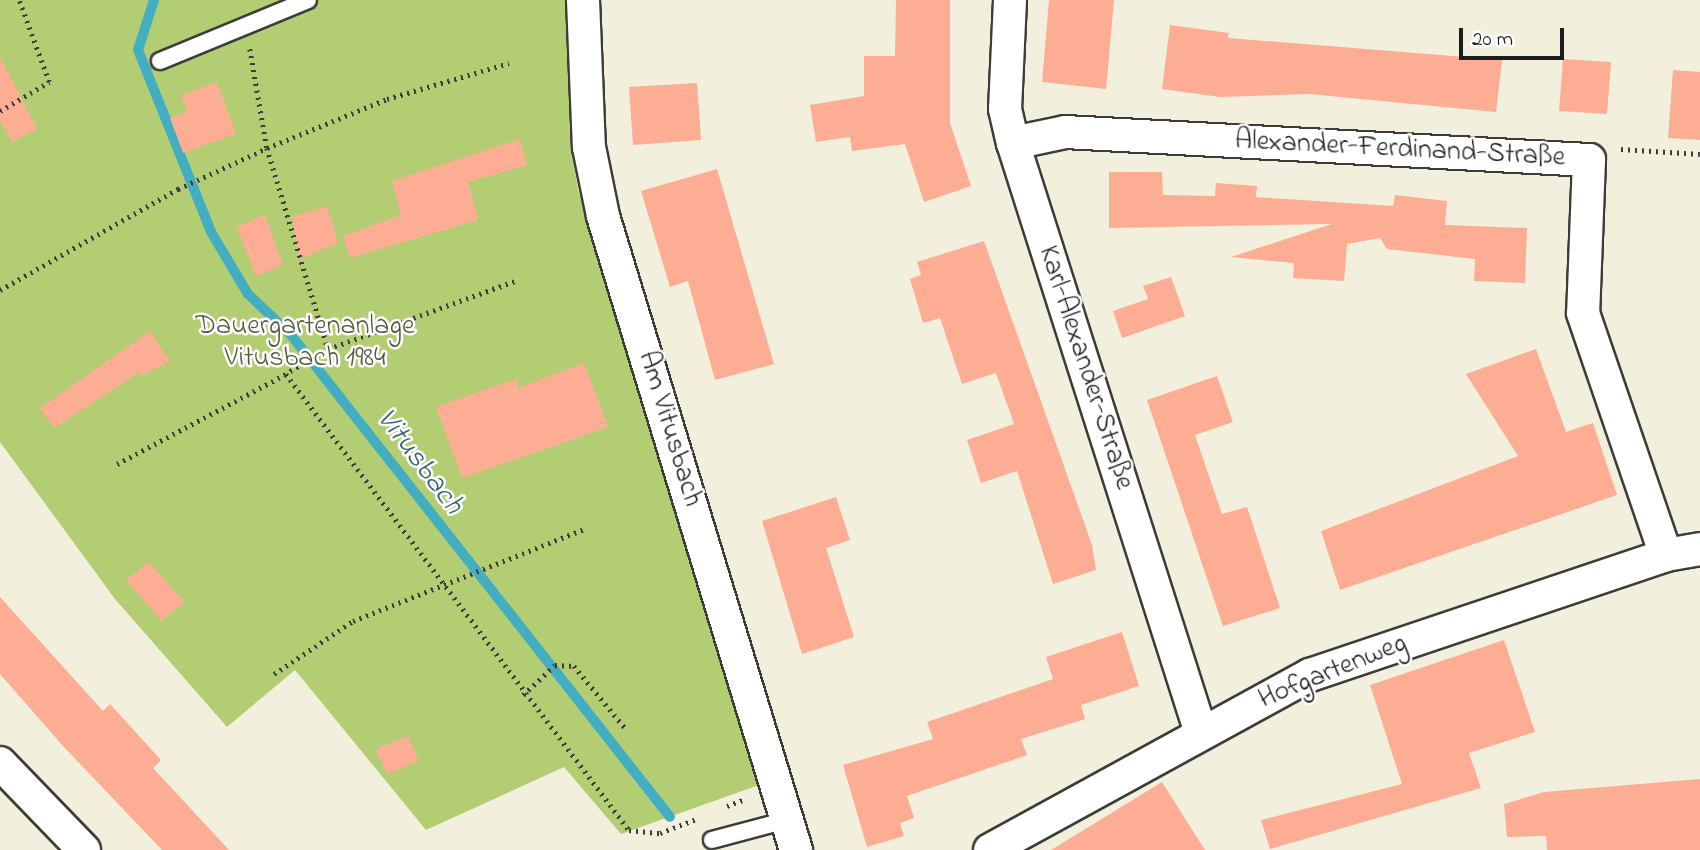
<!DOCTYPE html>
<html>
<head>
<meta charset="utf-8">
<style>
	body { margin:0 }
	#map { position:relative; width:1700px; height:850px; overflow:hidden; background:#f3efdd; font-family:"Indie Flower",sans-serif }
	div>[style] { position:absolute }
	.green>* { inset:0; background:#b3cd73 }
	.stream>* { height:10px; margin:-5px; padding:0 5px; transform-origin:5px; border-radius:5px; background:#43aec2 }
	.building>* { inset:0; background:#fcad94 }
	.path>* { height:4.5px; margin-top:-2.25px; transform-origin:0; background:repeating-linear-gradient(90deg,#3c3c39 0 2px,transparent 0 7px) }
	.roads { filter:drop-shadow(2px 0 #3c3c39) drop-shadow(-2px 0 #3c3c39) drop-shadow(0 2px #3c3c39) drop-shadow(0 -2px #3c3c39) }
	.service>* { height:16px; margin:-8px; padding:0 8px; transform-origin:8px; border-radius:8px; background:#fff }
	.minor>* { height:32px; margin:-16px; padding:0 16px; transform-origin:16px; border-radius:16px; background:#fff }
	span { translate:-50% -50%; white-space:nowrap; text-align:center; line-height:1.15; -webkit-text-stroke:5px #fff; paint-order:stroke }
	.street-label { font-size:28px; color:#1c1c1c }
	.park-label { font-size:28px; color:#515a3a }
	.water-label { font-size:30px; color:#30656f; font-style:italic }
	.scale { position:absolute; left:1459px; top:28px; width:105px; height:32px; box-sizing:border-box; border:4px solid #1c1c1c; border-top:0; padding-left:9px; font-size:21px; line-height:24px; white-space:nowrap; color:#1c1c1c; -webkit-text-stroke:5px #fff; paint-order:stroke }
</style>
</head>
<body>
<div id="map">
	<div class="green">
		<div style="clip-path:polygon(0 0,568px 0,570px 142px,578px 189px,759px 785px,621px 834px,564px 767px,426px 830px,295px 670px,227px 727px,115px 599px,0 442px)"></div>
	</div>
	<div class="stream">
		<div style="left:154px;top:0;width:52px;rotate:107.7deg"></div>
		<div style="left:138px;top:50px;width:196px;rotate:68.1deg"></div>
		<div style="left:211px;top:232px;width:72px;rotate:59.2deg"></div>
		<div style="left:248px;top:294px;width:59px;rotate:43.6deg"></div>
		<div style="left:291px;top:335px;width:613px;rotate:51.82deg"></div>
	</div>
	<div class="building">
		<div style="clip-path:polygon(896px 0,950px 0,950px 123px,971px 186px,924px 202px,905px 144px,852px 151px,850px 137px,816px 142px,810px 105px,864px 96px,864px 56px,895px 56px)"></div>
		<div style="clip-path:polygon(1049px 0,1114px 0,1106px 89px,1042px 82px)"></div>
		<div style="clip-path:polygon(1170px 25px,1229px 33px,1228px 38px,1502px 60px,1496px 112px,1309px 94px,1220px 97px,1162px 89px)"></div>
		<div style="clip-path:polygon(0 57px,37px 129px,12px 142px,0 119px)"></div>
		<div style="clip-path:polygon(1563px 59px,1611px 62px,1607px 114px,1559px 111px)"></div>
		<div style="clip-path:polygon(1673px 70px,1700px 72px,1700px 140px,1668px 138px)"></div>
		<div style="clip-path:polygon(217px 82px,236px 134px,183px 153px,170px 118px,187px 112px,181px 95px)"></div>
		<div style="clip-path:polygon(697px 83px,701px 140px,633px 145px,629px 87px)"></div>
		<div style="clip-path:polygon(520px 139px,527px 165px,468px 182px,478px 220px,350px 258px,343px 236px,401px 215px,392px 181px)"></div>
		<div style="clip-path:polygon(717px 169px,774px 364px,715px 380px,688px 281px,670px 287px,641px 191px)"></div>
		<div style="clip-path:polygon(1109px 172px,1162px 172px,1163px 195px,1215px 196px,1216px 183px,1257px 186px,1256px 197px,1393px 206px,1395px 195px,1447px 201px,1445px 225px,1527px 228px,1525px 283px,1474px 281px,1475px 259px,1387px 249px,1380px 238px,1347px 244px,1344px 281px,1293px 278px,1294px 263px,1231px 257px,1332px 224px,1109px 228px)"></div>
		<div style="clip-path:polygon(327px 206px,338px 243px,299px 259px,292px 217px)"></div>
		<div style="clip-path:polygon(265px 215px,283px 265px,256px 276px,236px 227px)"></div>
		<div style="clip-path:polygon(984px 241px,1092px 545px,1096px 570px,1053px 584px,1017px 471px,981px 483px,967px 440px,1014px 424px,996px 373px,962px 384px,940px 318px,923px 323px,910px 279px,921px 275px,917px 262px)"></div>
		<div style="clip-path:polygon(1171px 277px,1185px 316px,1122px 338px,1113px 311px,1148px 299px,1143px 286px)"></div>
		<div style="clip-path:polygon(150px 331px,170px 361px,142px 376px,140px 372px,54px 428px,40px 408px)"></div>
		<div style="clip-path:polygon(1536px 349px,1566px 432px,1593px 423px,1617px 495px,1340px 590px,1321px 531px,1518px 456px,1466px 374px)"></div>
		<div style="clip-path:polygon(584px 363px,608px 427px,462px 478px,436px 407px,516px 379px,519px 388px)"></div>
		<div style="clip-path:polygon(1217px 376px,1233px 422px,1195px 435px,1222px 514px,1247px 507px,1280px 608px,1223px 626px,1147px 400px)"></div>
		<div style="clip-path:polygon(836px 497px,850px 540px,826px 548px,854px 637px,802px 654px,762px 521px)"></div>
		<div style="clip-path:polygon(149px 562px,184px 602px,162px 621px,126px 580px)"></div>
		<div style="clip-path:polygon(0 597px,103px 711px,110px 704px,161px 760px,153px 768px,229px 850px,162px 850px,63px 746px,0 674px)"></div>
		<div style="clip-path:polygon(1122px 632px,1139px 686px,1081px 705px,1085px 719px,1021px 739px,1027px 755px,907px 796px,914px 818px,900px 823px,904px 836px,867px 847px,843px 765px,933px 739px,927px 722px,1053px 679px,1046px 657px)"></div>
		<div style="clip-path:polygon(1504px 640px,1535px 732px,1469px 753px,1481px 788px,1270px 849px,1261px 820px,1402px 784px,1370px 685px)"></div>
		<div style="clip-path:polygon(408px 736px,419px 761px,387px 774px,376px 749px)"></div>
		<div style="clip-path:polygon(1700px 779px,1700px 850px,1547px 850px,1546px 836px,1507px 837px,1504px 804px,1544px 792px)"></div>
		<div style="clip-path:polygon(1162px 782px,1205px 850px,1051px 850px)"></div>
	</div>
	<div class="path">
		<div style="left:250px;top:49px;width:100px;rotate:80.3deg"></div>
		<div style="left:267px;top:148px;width:210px;rotate:73.1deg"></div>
		<div style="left:328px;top:349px;width:49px;rotate:149.2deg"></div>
		<div style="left:286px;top:374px;width:571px;rotate:53.05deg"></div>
		<div style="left:629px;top:830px;width:31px;rotate:6deg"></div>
		<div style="left:660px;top:833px;width:39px;rotate:-21deg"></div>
		<div style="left:0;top:111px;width:57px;rotate:-30.6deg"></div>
		<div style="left:49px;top:82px;width:87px;rotate:-110.1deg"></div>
		<div style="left:1621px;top:149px;width:79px;rotate:3.6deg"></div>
		<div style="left:0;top:290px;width:205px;rotate:-29.6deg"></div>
		<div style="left:178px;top:189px;width:98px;rotate:-24.7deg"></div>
		<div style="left:267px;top:148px;width:130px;rotate:-22.2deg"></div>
		<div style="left:387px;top:99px;width:127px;rotate:-16.4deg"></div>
		<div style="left:328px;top:349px;width:202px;rotate:-20deg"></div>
		<div style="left:117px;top:464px;width:191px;rotate:-28deg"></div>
		<div style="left:274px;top:674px;width:95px;rotate:-33.9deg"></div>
		<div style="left:353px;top:621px;width:252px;rotate:-21.7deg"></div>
		<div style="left:523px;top:695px;width:44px;rotate:-43.2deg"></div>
		<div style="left:555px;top:665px;width:19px;rotate:3deg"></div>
		<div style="left:574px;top:666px;width:82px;rotate:50.5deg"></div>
		<div style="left:727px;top:806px;width:19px;rotate:-21deg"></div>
	</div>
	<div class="roads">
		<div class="service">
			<div style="left:160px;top:61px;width:160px;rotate:-22.4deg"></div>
			<div style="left:712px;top:840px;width:78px;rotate:-14.9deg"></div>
		</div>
		<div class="minor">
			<div style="left:583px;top:0;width:147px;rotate:87.7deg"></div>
			<div style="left:589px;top:147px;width:70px;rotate:78.5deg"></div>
			<div style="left:603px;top:216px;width:663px;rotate:73.07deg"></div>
			<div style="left:1010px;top:0;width:109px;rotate:92.6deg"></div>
			<div style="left:1005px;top:109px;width:35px;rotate:77deg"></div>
			<div style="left:1013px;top:143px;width:616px;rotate:72.33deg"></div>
			<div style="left:1013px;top:143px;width:53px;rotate:-11.9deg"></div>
			<div style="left:1065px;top:132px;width:525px;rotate:3.06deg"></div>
			<div style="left:1589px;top:160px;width:153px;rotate:92.2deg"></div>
			<div style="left:1583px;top:313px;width:256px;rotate:71.1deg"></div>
			<div style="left:0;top:763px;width:121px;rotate:46deg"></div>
			<div style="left:990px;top:850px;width:365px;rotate:-28.7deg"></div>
			<div style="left:1310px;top:675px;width:376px;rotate:-18.6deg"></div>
			<div style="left:1666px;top:555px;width:35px;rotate:-10deg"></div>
		</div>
	</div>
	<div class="street-label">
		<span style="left:1400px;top:150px;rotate:3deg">Alexander-Ferdinand-Straße</span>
		<span style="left:1085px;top:368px;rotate:72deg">Karl-Alexander-Straße</span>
		<span style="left:669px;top:429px;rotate:73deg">Am Vitusbach</span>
		<span style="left:1333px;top:672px;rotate:-22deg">Hofgartenweg</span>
	</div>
	<div class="park-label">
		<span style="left:305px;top:343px">Dauergartenanlage<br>Vitusbach 1984</span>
	</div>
	<div class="water-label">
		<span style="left:419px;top:462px;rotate:53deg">Vitusbach</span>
	</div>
	<div class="scale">20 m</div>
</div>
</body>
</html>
